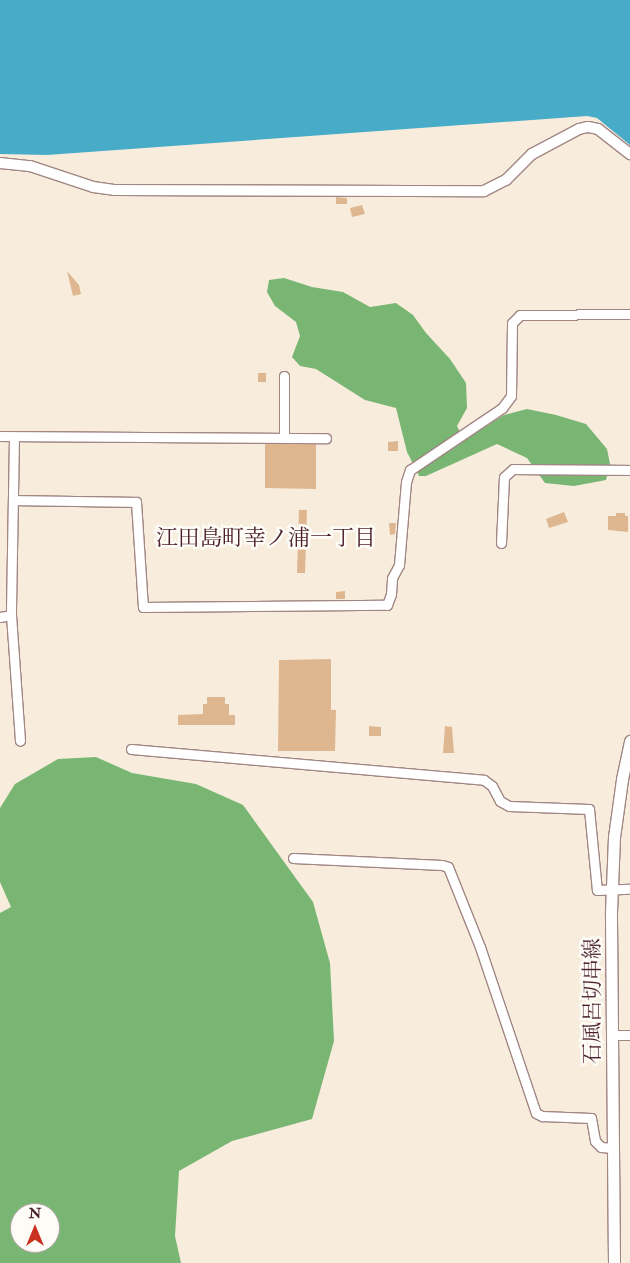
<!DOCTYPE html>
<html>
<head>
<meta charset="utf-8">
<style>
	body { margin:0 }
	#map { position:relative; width:630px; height:1263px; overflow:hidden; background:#f8eddc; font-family:"IM FELL Double Pica","Noto Serif JP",serif }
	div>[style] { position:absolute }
	.forest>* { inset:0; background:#79b674 }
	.water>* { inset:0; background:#48abc7 }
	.building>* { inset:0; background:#deb791 }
	.roads { filter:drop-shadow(1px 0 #a18684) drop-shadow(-1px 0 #a18684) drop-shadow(0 1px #a18684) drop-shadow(0 -1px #a18684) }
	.minor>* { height:9px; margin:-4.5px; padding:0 4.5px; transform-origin:4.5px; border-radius:4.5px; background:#fff }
	.tertiary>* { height:10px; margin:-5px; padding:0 5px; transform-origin:5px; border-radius:5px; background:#fff }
	.secondary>* { height:11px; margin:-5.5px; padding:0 5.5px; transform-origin:5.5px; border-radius:5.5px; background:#fff }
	span { translate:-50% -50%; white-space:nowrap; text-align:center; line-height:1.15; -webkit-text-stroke:5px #fdfcf7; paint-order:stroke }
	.street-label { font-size:21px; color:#4a1f2b }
	.neighbourhood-label { font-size:22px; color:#4a1f2b }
	.north { position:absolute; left:10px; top:1203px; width:50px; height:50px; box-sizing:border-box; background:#fdfcf7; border:1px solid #b5a4a5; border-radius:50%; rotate:0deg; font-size:14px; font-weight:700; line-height:20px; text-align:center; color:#4a1f2b }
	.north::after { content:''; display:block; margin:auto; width:18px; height:22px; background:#c8321e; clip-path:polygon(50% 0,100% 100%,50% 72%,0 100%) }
</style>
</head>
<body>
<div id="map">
	<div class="forest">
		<div style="clip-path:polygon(284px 278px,312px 287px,343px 292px,370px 307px,396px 303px,413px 315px,426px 333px,450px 359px,466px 383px,467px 408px,457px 426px,464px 440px,504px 415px,527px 409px,556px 415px,586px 424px,607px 449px,610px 464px,606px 480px,574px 486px,545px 483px,527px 458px,497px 444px,426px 476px,419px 476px,407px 452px,396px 408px,365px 400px,316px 369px,300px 366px,292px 357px,300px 336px,296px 322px,275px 306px,267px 292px,269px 280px)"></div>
		<div style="clip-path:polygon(evenodd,96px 757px,132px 773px,196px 784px,243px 805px,313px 902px,330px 963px,334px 1041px,312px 1119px,232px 1141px,179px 1171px,175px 1236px,181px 1263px,0 1263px,0 913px,11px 907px,0 882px,0 808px,15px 784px,58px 759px,96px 757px,20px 1213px,50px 1213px,50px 1243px,20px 1243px,20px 1213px)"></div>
	</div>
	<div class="water">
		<div style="clip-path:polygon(0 0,630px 0,630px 145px,597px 118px,587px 116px,47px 155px,0 154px)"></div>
	</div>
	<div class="building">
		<div style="clip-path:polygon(336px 197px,347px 198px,347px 204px,336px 204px)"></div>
		<div style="clip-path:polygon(362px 205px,365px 214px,352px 217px,350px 208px)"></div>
		<div style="clip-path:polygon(67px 271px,79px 285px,81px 294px,73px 296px)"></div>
		<div style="clip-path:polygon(258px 373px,266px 373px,266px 382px,258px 382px)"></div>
		<div style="clip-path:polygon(398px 441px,398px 451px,388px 451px,388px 442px)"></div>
		<div style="clip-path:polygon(265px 444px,316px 444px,316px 489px,265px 488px)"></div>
		<div style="clip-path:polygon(299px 510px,307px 510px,305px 573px,297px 573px)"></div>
		<div style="clip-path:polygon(564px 512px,568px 522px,549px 528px,546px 519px)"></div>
		<div style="clip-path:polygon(616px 513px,625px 513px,625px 516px,628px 516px,628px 532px,608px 530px,608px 516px,616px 516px)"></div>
		<div style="clip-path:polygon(389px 523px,396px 523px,395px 534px,390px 535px)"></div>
		<div style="clip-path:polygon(345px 591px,345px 599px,336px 599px,336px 592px)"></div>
		<div style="clip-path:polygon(331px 659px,331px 710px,336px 710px,335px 751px,278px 751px,279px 660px)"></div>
		<div style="clip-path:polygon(207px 697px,225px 697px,225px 704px,229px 704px,229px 715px,235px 715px,235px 725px,178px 725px,178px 715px,203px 714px,203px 704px,207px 704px)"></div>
		<div style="clip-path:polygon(369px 726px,381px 727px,381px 736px,369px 736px)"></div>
		<div style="clip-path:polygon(445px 726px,452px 727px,454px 753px,443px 753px)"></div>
	</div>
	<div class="roads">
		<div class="minor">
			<div style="left:0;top:436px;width:326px;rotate:0.4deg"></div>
			<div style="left:14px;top:437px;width:178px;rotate:91deg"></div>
			<div style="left:11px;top:615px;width:126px;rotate:85.9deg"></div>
			<div style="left:284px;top:438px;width:62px;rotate:-90deg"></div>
			<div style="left:14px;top:500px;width:122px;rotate:0.9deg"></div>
			<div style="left:136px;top:502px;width:105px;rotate:86.2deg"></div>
			<div style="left:143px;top:607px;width:244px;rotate:-0.5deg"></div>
			<div style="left:387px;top:605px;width:12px;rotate:-70deg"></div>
			<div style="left:391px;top:594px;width:16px;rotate:-86deg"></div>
			<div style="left:392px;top:578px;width:15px;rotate:-62deg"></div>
			<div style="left:399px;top:565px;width:83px;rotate:-85.2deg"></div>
			<div style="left:406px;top:482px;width:13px;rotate:-72deg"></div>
			<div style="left:410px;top:470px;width:111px;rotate:-34deg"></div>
			<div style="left:502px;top:408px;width:15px;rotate:-53deg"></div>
			<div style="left:511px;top:396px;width:73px;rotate:-89.2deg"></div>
			<div style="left:512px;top:323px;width:11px;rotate:-45deg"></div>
			<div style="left:520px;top:315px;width:110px;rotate:-0.5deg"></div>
			<div style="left:501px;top:543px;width:66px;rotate:-87.4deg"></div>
			<div style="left:504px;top:477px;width:12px;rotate:-42deg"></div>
			<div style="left:513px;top:469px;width:117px;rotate:0.5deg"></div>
			<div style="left:0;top:617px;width:11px;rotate:-10deg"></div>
			<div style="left:131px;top:749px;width:354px;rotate:5deg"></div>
			<div style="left:484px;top:780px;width:10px;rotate:37deg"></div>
			<div style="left:492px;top:786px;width:17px;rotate:62deg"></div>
			<div style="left:500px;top:801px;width:10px;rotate:29deg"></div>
			<div style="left:509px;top:806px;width:80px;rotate:2.1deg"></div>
			<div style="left:589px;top:809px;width:81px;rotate:84.4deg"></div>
			<div style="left:597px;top:890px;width:33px;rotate:-2deg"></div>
			<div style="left:293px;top:858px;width:149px;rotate:2.7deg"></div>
			<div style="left:442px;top:865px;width:6px;rotate:18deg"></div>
			<div style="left:448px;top:867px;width:86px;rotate:68.2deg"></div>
			<div style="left:480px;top:947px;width:175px;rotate:71.4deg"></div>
			<div style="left:536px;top:1113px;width:7px;rotate:27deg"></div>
			<div style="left:542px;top:1116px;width:49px;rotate:2.3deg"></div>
			<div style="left:591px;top:1118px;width:23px;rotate:80deg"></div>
			<div style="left:595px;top:1141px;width:8px;rotate:45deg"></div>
			<div style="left:601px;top:1147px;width:12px;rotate:5deg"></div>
			<div style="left:612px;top:1035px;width:18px"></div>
		</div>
		<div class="tertiary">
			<div style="left:0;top:163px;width:30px;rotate:6deg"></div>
			<div style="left:30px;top:166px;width:66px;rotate:18.4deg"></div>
			<div style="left:93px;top:187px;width:21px;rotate:8deg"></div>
			<div style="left:114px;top:190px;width:370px;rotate:0.2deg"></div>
			<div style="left:484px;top:191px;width:25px;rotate:-27deg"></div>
			<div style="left:506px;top:180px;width:37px;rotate:-45deg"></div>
			<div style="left:532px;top:154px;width:53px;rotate:-28deg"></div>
			<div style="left:579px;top:129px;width:9px;rotate:-13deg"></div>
			<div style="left:588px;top:127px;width:10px;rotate:11deg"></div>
			<div style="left:598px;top:129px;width:41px;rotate:38deg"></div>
		</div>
		<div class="secondary">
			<div style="left:614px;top:1263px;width:351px;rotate:-90.5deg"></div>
			<div style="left:611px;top:912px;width:75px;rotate:-87.7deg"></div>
			<div style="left:614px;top:837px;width:59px;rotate:-82.1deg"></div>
			<div style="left:622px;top:779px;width:39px;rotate:-78deg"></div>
		</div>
	</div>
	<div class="street-label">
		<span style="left:593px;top:1001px;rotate:-90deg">石風呂切串線</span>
	</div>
	<div class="neighbourhood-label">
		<span style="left:266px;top:539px">江田島町幸ノ浦一丁目</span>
	</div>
	<div class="north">N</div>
</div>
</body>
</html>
